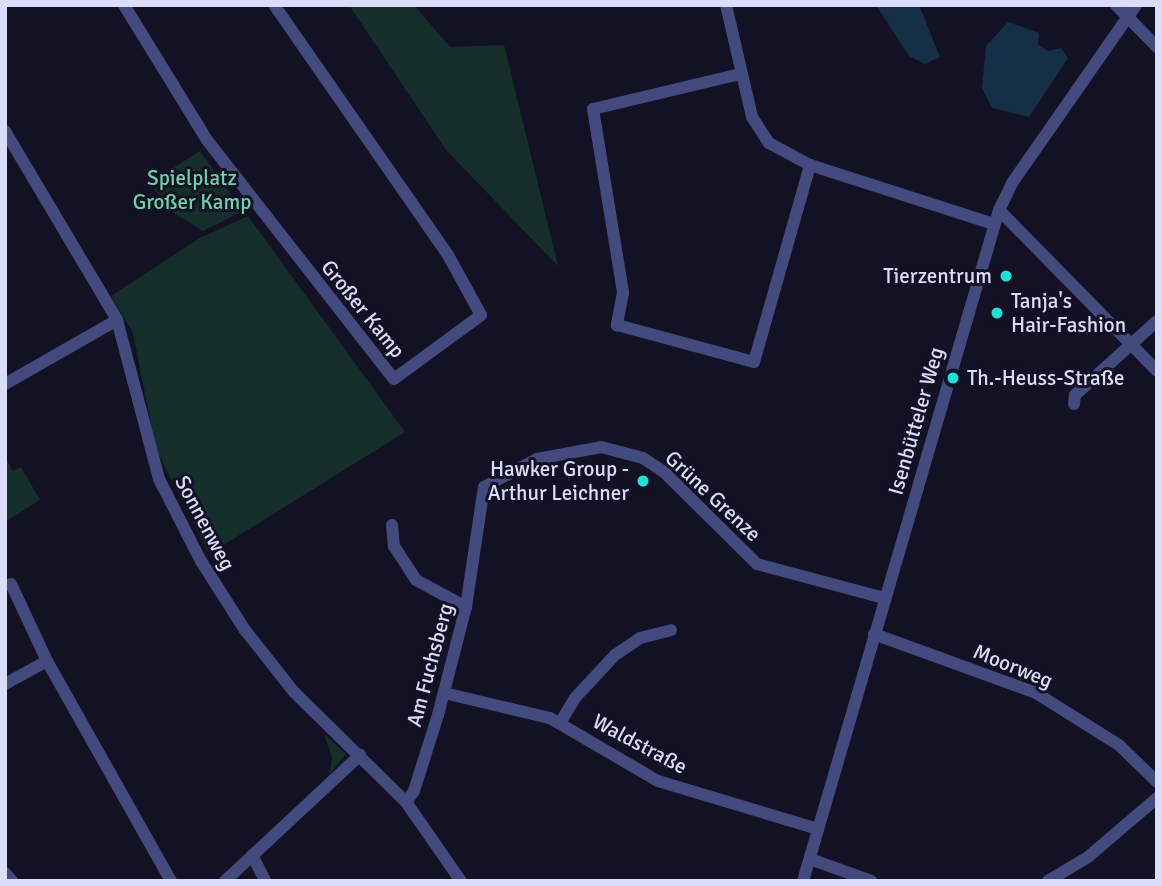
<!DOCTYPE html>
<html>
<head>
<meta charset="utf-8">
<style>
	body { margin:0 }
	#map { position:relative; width:1162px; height:886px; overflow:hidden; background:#131225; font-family:Signika,sans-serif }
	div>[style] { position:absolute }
	.green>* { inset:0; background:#162e29 }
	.water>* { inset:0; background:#152f46 }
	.minor>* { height:12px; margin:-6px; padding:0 6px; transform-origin:6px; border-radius:6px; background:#434a7e }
	.dots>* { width:19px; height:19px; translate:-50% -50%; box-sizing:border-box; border:4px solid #131225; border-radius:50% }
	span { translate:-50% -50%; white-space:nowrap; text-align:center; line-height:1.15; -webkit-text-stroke:6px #131225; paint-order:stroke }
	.park-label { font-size:21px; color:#70d1a9 }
	.poi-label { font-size:21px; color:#dbdcfa }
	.right { translate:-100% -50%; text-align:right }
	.left { translate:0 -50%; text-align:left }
	.street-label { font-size:21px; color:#dbdcfa }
	.frame { position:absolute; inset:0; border:7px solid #dbdcfa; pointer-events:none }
</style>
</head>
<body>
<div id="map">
	<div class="green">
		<div style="clip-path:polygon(349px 5px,414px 5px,450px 47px,504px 45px,558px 266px,446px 150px)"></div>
		<div style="clip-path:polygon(200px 151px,243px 211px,203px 231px,174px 213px,149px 183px)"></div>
		<div style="clip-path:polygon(248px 216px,405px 432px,209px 554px,156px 449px,133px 333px,111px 296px,200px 238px)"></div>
		<div style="clip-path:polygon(5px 458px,13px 471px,21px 467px,40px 500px,5px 522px)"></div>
		<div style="clip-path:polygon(324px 734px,346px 754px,329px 775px,332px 757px)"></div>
	</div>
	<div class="water">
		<div style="clip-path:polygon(876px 5px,919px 5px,940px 57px,925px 64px,909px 56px)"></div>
		<div style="clip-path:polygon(1008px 22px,1039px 33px,1038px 44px,1048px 51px,1061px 48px,1068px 58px,1029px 117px,992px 108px,982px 88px,986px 46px)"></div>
	</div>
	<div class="minor">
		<div style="left:124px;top:5px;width:158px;rotate:58.4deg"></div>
		<div style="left:207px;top:140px;width:303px;rotate:52deg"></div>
		<div style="left:394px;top:379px;width:108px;rotate:-36.3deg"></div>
		<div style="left:481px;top:315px;width:68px;rotate:-118.8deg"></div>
		<div style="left:448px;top:255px;width:305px;rotate:-124.8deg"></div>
		<div style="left:726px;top:5px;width:115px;rotate:76.9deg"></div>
		<div style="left:752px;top:117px;width:31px;rotate:57deg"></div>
		<div style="left:769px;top:143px;width:47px;rotate:28.2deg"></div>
		<div style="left:810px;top:165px;width:193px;rotate:17.8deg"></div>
		<div style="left:1116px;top:5px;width:59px;rotate:45.7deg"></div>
		<div style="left:740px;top:74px;width:151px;rotate:166.6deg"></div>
		<div style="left:593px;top:109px;width:186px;rotate:80.7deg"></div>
		<div style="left:623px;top:293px;width:33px;rotate:101deg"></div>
		<div style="left:617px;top:325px;width:142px;rotate:15.1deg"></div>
		<div style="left:754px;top:362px;width:205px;rotate:-74.1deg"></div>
		<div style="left:5px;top:131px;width:220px;rotate:59.3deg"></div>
		<div style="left:117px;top:320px;width:164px;rotate:75.2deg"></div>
		<div style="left:159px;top:479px;width:92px;rotate:62.9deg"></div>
		<div style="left:201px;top:561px;width:82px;rotate:57.5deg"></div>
		<div style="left:245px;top:630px;width:79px;rotate:51.7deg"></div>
		<div style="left:294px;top:692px;width:157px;rotate:44.5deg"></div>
		<div style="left:406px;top:802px;width:96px;rotate:55.2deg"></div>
		<div style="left:999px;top:210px;width:226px;rotate:45.5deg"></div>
		<div style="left:5px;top:384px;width:129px;rotate:-29.7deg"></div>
		<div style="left:1074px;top:404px;width:9px;rotate:-84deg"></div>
		<div style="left:1075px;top:395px;width:110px;rotate:-42.1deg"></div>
		<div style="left:392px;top:525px;width:21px;rotate:85deg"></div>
		<div style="left:394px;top:546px;width:40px;rotate:57.1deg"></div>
		<div style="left:416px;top:580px;width:57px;rotate:28.4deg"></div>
		<div style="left:11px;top:584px;width:85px;rotate:64.9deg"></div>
		<div style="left:874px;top:634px;width:172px;rotate:20deg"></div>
		<div style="left:1036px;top:693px;width:98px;rotate:32.1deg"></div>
		<div style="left:1119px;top:745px;width:53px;rotate:44.2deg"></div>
		<div style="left:5px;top:684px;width:48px;rotate:-28.7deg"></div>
		<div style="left:47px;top:661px;width:253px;rotate:60.6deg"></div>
		<div style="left:444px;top:693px;width:109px;rotate:13.3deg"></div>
		<div style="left:550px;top:718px;width:125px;rotate:30.3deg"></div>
		<div style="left:658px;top:781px;width:167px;rotate:16.7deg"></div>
		<div style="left:560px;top:723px;width:29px;rotate:-59deg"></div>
		<div style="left:575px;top:698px;width:59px;rotate:-47.1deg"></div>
		<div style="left:615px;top:655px;width:30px;rotate:-34deg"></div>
		<div style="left:640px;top:638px;width:32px;rotate:-14deg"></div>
		<div style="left:406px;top:802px;width:14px;rotate:-54deg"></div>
		<div style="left:414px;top:791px;width:80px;rotate:-72.5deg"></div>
		<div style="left:438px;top:715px;width:112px;rotate:-75.5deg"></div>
		<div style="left:466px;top:607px;width:121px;rotate:-81.5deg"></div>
		<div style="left:484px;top:487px;width:60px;rotate:-27.8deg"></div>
		<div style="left:537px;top:459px;width:65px;rotate:-10.6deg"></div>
		<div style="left:601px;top:447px;width:43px;rotate:14.7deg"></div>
		<div style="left:643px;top:458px;width:27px;rotate:34deg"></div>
		<div style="left:665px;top:473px;width:129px;rotate:44.7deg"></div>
		<div style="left:757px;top:564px;width:131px;rotate:15deg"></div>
		<div style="left:252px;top:855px;width:29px;rotate:63deg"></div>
		<div style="left:810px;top:859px;width:65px;rotate:19.8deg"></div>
		<div style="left:5px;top:873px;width:11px;rotate:49deg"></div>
		<div style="left:225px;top:881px;width:185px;rotate:-43deg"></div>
		<div style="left:803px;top:881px;width:699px;rotate:-73.72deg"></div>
		<div style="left:999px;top:210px;width:30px;rotate:-64deg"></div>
		<div style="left:1012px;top:183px;width:217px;rotate:-55.1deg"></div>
		<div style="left:1048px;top:881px;width:47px;rotate:-31deg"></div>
		<div style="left:1088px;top:857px;width:91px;rotate:-40.5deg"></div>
	</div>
	<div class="dots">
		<div style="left:1006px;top:276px;background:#20e1d6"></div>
		<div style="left:997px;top:313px;background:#20e1d6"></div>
		<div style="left:953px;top:378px;background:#20e1d6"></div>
		<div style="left:643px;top:481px;background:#20e1d6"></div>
	</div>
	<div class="park-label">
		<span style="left:192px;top:190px">Spielplatz<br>Großer Kamp</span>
	</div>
	<div class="poi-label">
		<span class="right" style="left:992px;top:276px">Tierzentrum</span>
		<span class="left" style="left:1011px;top:313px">Tanja's<br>Hair-Fashion</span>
		<span class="left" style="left:967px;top:378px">Th.-Heuss-Straße</span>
		<span class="right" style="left:629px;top:481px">Hawker Group -<br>Arthur Leichner</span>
	</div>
	<div class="street-label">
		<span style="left:363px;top:309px;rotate:51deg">Großer Kamp</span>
		<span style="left:916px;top:421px;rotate:-74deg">Isenbütteler Weg</span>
		<span style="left:713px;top:496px;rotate:43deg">Grüne Grenze</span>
		<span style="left:205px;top:523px;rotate:62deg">Sonnenweg</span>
		<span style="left:430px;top:665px;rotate:-75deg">Am Fuchsberg</span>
		<span style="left:1013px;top:666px;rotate:22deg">Moorweg</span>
		<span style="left:640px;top:744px;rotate:28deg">Waldstraße</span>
	</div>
	<div class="frame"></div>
</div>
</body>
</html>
